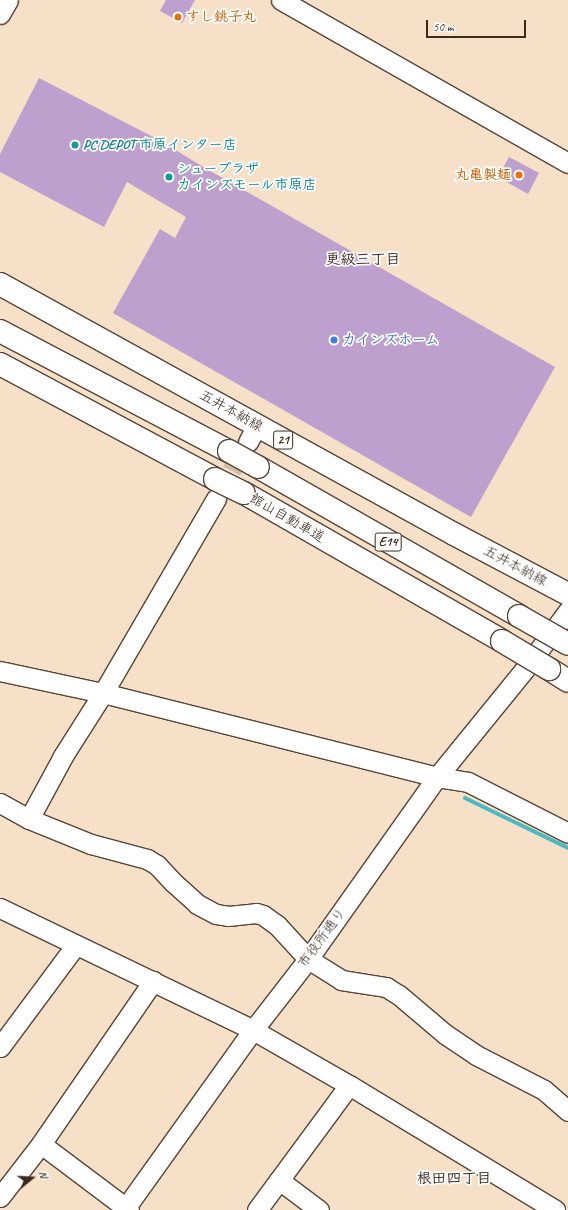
<!DOCTYPE html>
<html>
<head>
<meta charset="utf-8">
<style>
	body { margin:0 }
	#map { position:relative; width:568px; height:1210px; overflow:hidden; background:#f6e0c7; font-family:Caveat,"Klee One",sans-serif }
	div>[style] { position:absolute }
	.stream>* { height:4px; margin:-2px; padding:0 2px; transform-origin:2px; border-radius:2px; background:#4ab9c1 }
	.building>* { inset:0; background:#bea0cf }
	.minor-tunnel>* { height:19px; margin-top:-9.5px; transform-origin:0; background:repeating-linear-gradient(90deg,#d1bca5 0 19px,transparent 0 29px) }
	.roads { filter:drop-shadow(1px 0 #574537) drop-shadow(-1px 0 #574537) drop-shadow(0 1px #574537) drop-shadow(0 -1px #574537) }
	.minor>* { height:19px; margin:-9.5px; padding:0 9.5px; transform-origin:9.5px; border-radius:9.5px; background:#fff }
	.major>* { height:22px; margin:-11px; padding:0 11px; transform-origin:11px; border-radius:11px; background:#fff }
	.highway>* { height:22px; margin:-11px; padding:0 11px; transform-origin:11px; border-radius:11px; background:#fff }
	.bridges { filter:drop-shadow(1px 0 #574537) drop-shadow(-1px 0 #574537) drop-shadow(0 1px #574537) drop-shadow(0 -1px #574537) }
	.highway-bridge>* { height:22px; margin:-11px; padding:0 11px; transform-origin:11px; border-radius:11px; background:#fff }
	.dots>* { width:11px; height:11px; translate:-50% -50%; box-sizing:border-box; border:2px solid #fff; border-radius:50% }
	span { translate:-50% -50%; white-space:nowrap; text-align:center; line-height:1.15; -webkit-text-stroke:3.5px #fff; paint-order:stroke }
	.shield-label span { padding:1px 3px; background:#fff; border:1px solid; border-radius:3px; -webkit-text-stroke-width:0 }
	.shield-label { font-size:13px; color:#3b2a1e; font-weight:700 }
	.food-label { font-size:14px; color:#c56008; font-weight:700 }
	.left { translate:0 -50%; text-align:left }
	.right { translate:-100% -50%; text-align:right }
	.culture-label { font-size:14px; color:#0d838f; font-weight:700 }
	.shop-label { font-size:14px; color:#366cbe; font-weight:700 }
	.street-label { font-size:14px; color:#3b2a1e }
	.neighbourhood-label { font-size:15px; color:#3b2a1e; font-weight:700 }
	.north { position:absolute; left:12px; top:1158px; width:40px; height:40px; -webkit-text-stroke:3px #fff; paint-order:stroke; rotate:72deg; font-size:11px; font-weight:700; line-height:16px; text-align:center; color:#3b2a1e }
	.north::after { content:''; display:block; margin:auto; width:14px; height:18px; background:#3b2a1e; clip-path:polygon(50% 0,100% 100%,50% 72%,0 100%) }
	.scale { position:absolute; left:426px; top:20px; width:100px; height:18px; box-sizing:border-box; border:2px solid #3b2a1e; border-top:0; padding-left:5px; font-size:12px; line-height:14px; white-space:nowrap; color:#3b2a1e; -webkit-text-stroke:3px #fff; paint-order:stroke }
</style>
</head>
<body>
<div id="map">
	<div class="stream">
		<div style="left:465px;top:798px;width:114px;rotate:25.9deg"></div>
	</div>
	<div class="building">
		<div style="clip-path:polygon(166px 0,195px 0,182px 23px,160px 11px)"></div>
		<div style="clip-path:polygon(39px 78px,159px 140px,205px 168px,555px 367px,471px 517px,113px 313px,160px 229px,175px 238px,186px 217px,127px 182px,104px 227px,0 172px,0 154px)"></div>
		<div style="clip-path:polygon(509px 157px,539px 173px,528px 194px,498px 177px)"></div>
	</div>
	<div class="minor-tunnel">
		<div style="left:218px;top:496px;width:59px;rotate:-61.7deg"></div>
	</div>
	<div class="roads">
		<div class="minor">
			<div style="left:281px;top:0;width:330px;rotate:29.6deg"></div>
			<div style="left:0;top:14px;width:16px;rotate:-60deg"></div>
			<div style="left:248px;top:442px;width:19px;rotate:-62deg"></div>
			<div style="left:0;top:671px;width:105px;rotate:12.1deg"></div>
			<div style="left:103px;top:693px;width:344px;rotate:14.1deg"></div>
			<div style="left:437px;top:777px;width:31px;rotate:9deg"></div>
			<div style="left:468px;top:782px;width:112px;rotate:27deg"></div>
			<div style="left:0;top:803px;width:33px;rotate:29deg"></div>
			<div style="left:29px;top:819px;width:67px;rotate:22deg"></div>
			<div style="left:91px;top:844px;width:58px;rotate:15deg"></div>
			<div style="left:147px;top:859px;width:12px;rotate:31deg"></div>
			<div style="left:157px;top:865px;width:25px;rotate:47deg"></div>
			<div style="left:174px;top:883px;width:31px;rotate:42deg"></div>
			<div style="left:197px;top:904px;width:21px;rotate:28deg"></div>
			<div style="left:216px;top:914px;width:12px;rotate:9deg"></div>
			<div style="left:228px;top:916px;width:28px;rotate:-6deg"></div>
			<div style="left:256px;top:913px;width:7px;rotate:16deg"></div>
			<div style="left:263px;top:915px;width:17px;rotate:36deg"></div>
			<div style="left:277px;top:925px;width:46px;rotate:47.6deg"></div>
			<div style="left:308px;top:959px;width:39px;rotate:32deg"></div>
			<div style="left:341px;top:980px;width:46px;rotate:8.8deg"></div>
			<div style="left:386px;top:987px;width:15px;rotate:32deg"></div>
			<div style="left:399px;top:995px;width:60px;rotate:40.3deg"></div>
			<div style="left:445px;top:1034px;width:37px;rotate:34deg"></div>
			<div style="left:476px;top:1055px;width:76px;rotate:27.2deg"></div>
			<div style="left:544px;top:1090px;width:32px;rotate:41deg"></div>
			<div style="left:29px;top:819px;width:72px;rotate:-61.6deg"></div>
			<div style="left:63px;top:756px;width:75px;rotate:-57.6deg"></div>
			<div style="left:103px;top:693px;width:225px;rotate:-59.8deg"></div>
			<div style="left:0;top:908px;width:281px;rotate:25.7deg"></div>
			<div style="left:253px;top:1030px;width:111px;rotate:29.8deg"></div>
			<div style="left:349px;top:1085px;width:241px;rotate:31.2deg"></div>
			<div style="left:0;top:1047px;width:126px;rotate:-53.4deg"></div>
			<div style="left:41px;top:1144px;width:110px;rotate:36.9deg"></div>
			<div style="left:279px;top:1180px;width:50px;rotate:36.9deg"></div>
			<div style="left:0;top:1197px;width:67px;rotate:-52.3deg"></div>
			<div style="left:41px;top:1144px;width:198px;rotate:-55.5deg"></div>
			<div style="left:124px;top:1210px;width:221px;rotate:-54.4deg"></div>
			<div style="left:253px;top:1030px;width:90px;rotate:-52.2deg"></div>
			<div style="left:308px;top:959px;width:223px;rotate:-54.7deg"></div>
			<div style="left:437px;top:777px;width:138px;rotate:-50.9deg"></div>
			<div style="left:524px;top:670px;width:74px;rotate:-53.3deg"></div>
			<div style="left:257px;top:1210px;width:155px;rotate:-53.6deg"></div>
		</div>
		<div class="major">
			<div style="left:0;top:284px;width:518px;rotate:28.84deg"></div>
			<div style="left:454px;top:534px;width:129px;rotate:27.8deg"></div>
		</div>
		<div class="highway">
			<div style="left:0;top:331px;width:259px;rotate:27.7deg"></div>
			<div style="left:0;top:364px;width:244px;rotate:28.1deg"></div>
			<div style="left:258px;top:467px;width:301px;rotate:29.7deg"></div>
			<div style="left:244px;top:493px;width:297px;rotate:29.8deg"></div>
			<div style="left:549px;top:669px;width:22px;rotate:32deg"></div>
		</div>
	</div>
	<div class="bridges">
		<div class="highway-bridge">
			<div style="left:229px;top:451px;width:33px;rotate:29deg"></div>
			<div style="left:215px;top:479px;width:32px;rotate:26deg"></div>
			<div style="left:519px;top:616px;width:56px;rotate:29.7deg"></div>
			<div style="left:502px;top:641px;width:55px;rotate:30.8deg"></div>
		</div>
	</div>
	<div class="dots">
		<div style="left:178px;top:17px;background:#e8710a"></div>
		<div style="left:75px;top:145px;background:#0f9aa8"></div>
		<div style="left:519px;top:175px;background:#e8710a"></div>
		<div style="left:169px;top:177px;background:#0f9aa8"></div>
		<div style="left:334px;top:340px;background:#3f7fe0"></div>
	</div>
	<div class="shield-label">
		<span style="left:283px;top:440px">21</span>
		<span style="left:388px;top:542px">E14</span>
	</div>
	<div class="food-label">
		<span class="left" style="left:186px;top:17px">すし銚子丸</span>
		<span class="right" style="left:511px;top:175px">丸亀製麺</span>
	</div>
	<div class="culture-label">
		<span class="left" style="left:83px;top:145px">PC DEPOT 市原インター店</span>
		<span class="left" style="left:177px;top:177px">シュープラザ<br>カインズモール市原店</span>
	</div>
	<div class="shop-label">
		<span class="left" style="left:342px;top:340px">カインズホーム</span>
	</div>
	<div class="street-label">
		<span style="left:231px;top:411px;rotate:29deg">五井本納線</span>
		<span style="left:287px;top:518px;rotate:30deg">館山自動車道</span>
		<span style="left:515px;top:566px;rotate:28deg">五井本納線</span>
		<span style="left:322px;top:938px;rotate:-54deg">市役所通り</span>
	</div>
	<div class="neighbourhood-label">
		<span style="left:363px;top:260px">更級三丁目</span>
		<span style="left:454px;top:1179px">根田四丁目</span>
	</div>
	<div class="north">N</div>
	<div class="scale">50 m</div>
</div>
</body>
</html>
